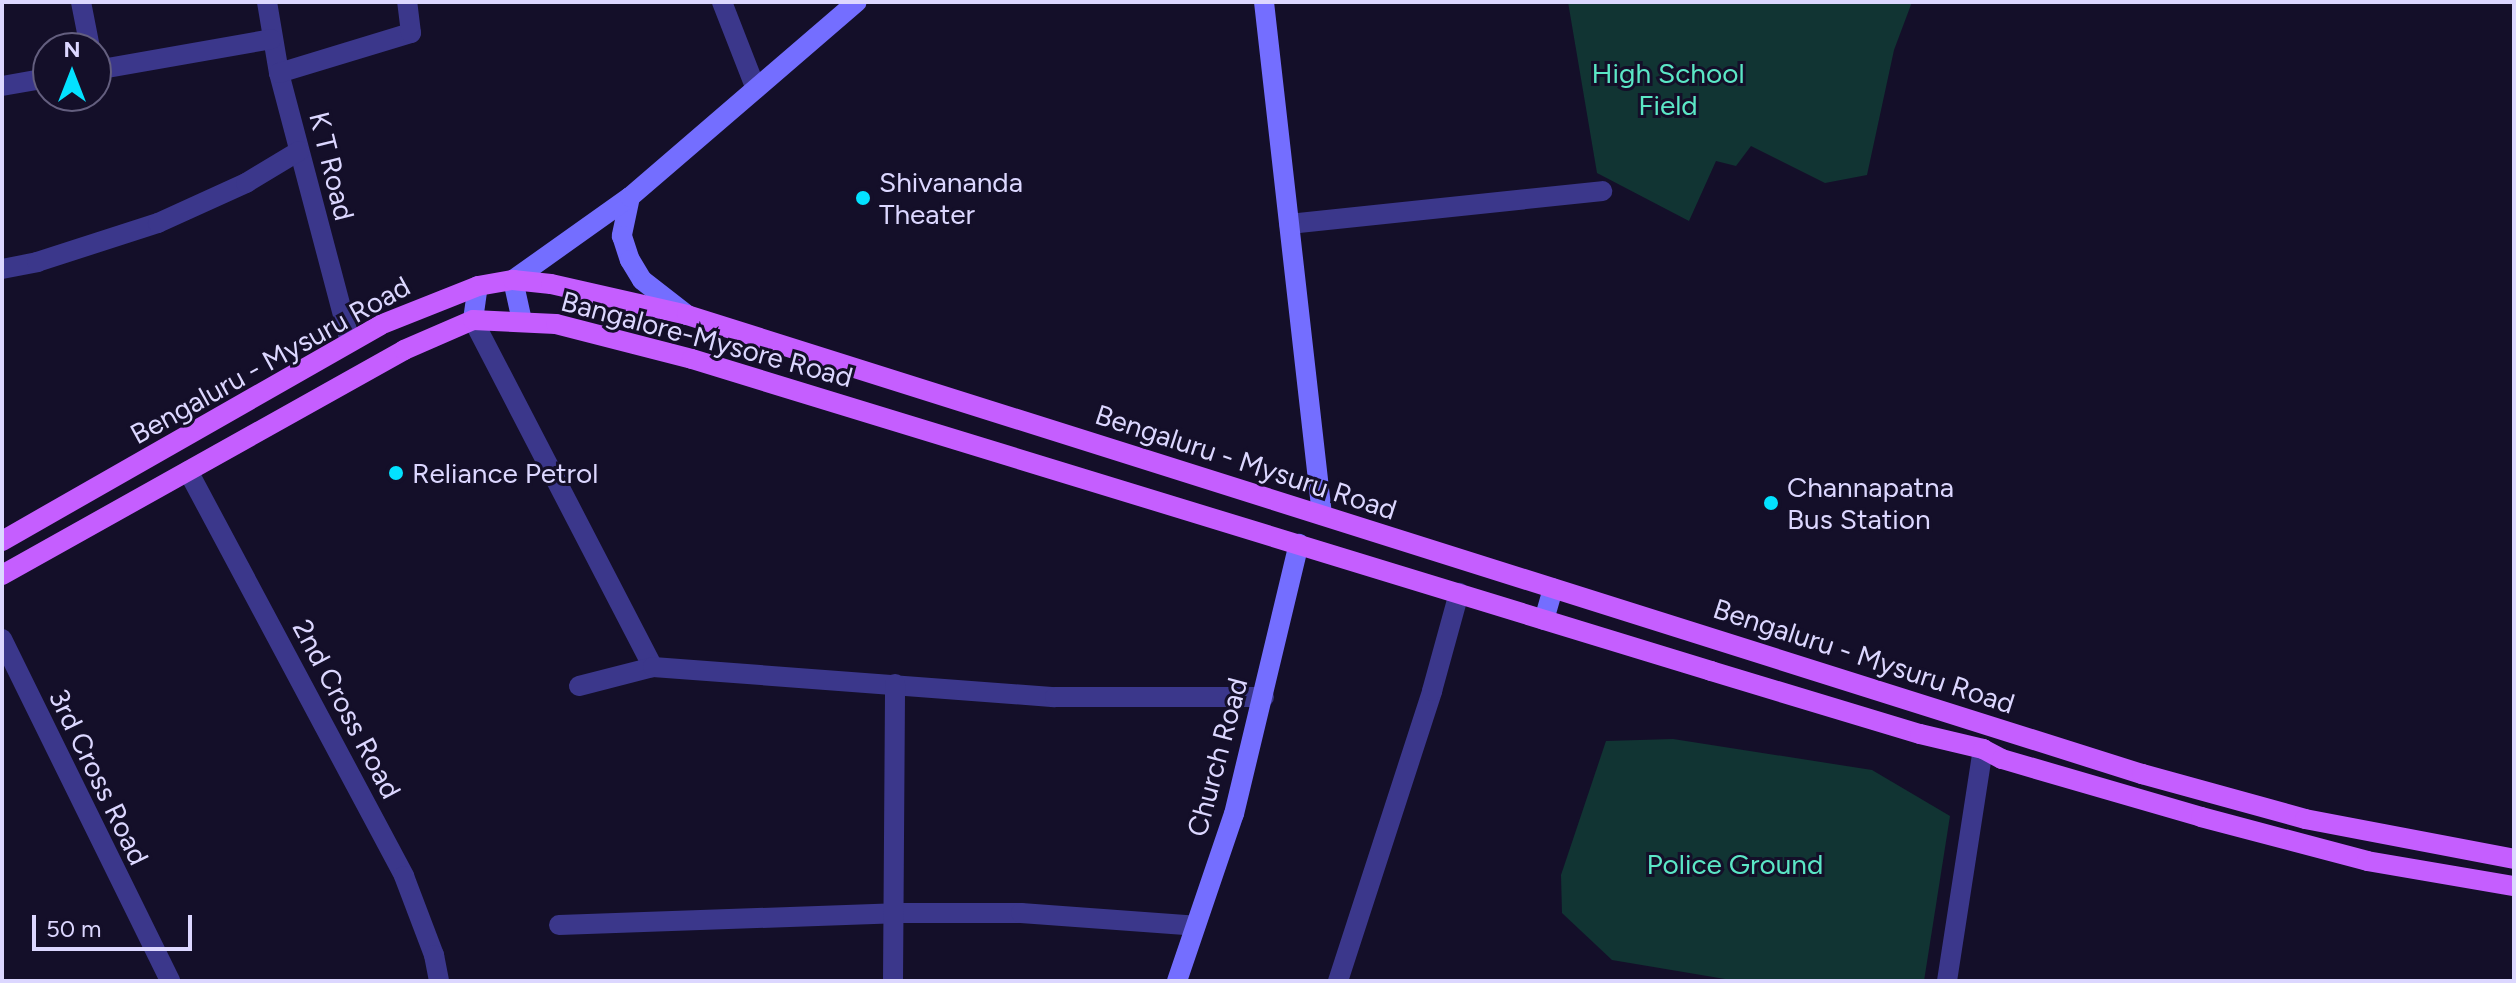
<!DOCTYPE html>
<html>
<head>
<meta charset="utf-8">
<style>
	body { margin:0 }
	#map { position:relative; width:2516px; height:983px; overflow:hidden; background:#140f29; font-family:Figtree,sans-serif }
	div>[style] { position:absolute }
	.green>* { inset:0; background:#113433 }
	.street>* { height:20px; margin:-10px; padding:0 10px; transform-origin:10px; border-radius:10px; background:#3b378b }
	.secondary>* { height:20px; margin:-10px; padding:0 10px; transform-origin:10px; border-radius:10px; background:#746eff }
	.primary>* { height:20px; margin:-10px; padding:0 10px; transform-origin:10px; border-radius:10px; background:#c55eff }
	.dots>* { width:22px; height:22px; translate:-50% -50%; box-sizing:border-box; border:4px solid #140f29; border-radius:50% }
	span { translate:-50% -50%; white-space:nowrap; text-align:center; line-height:1.15; -webkit-text-stroke:6px #140f29; paint-order:stroke }
	.park-label { font-size:28px; color:#5be7c6 }
	.street-label { font-size:28px; color:#dcd7ff }
	.poi-label { font-size:28px; color:#dcd7ff }
	.left { translate:0 -50%; text-align:left }
	.frame { position:absolute; inset:0; border:4px solid #dcd7ff; pointer-events:none }
	.north { position:absolute; left:32px; top:32px; width:80px; height:80px; box-sizing:border-box; background:#140f29; border:2px solid #645f7f; border-radius:50%; rotate:0deg; font-size:22px; font-weight:700; line-height:32px; text-align:center; color:#dcd7ff }
	.north::after { content:''; display:block; margin:auto; width:28px; height:36px; background:#03e2ff; clip-path:polygon(50% 0,100% 100%,50% 72%,0 100%) }
	.scale { position:absolute; left:32px; top:915px; width:160px; height:36px; box-sizing:border-box; border:4px solid #dcd7ff; border-top:0; padding-left:10px; font-size:24px; line-height:28px; white-space:nowrap; color:#dcd7ff; -webkit-text-stroke:6px #140f29; paint-order:stroke }
</style>
</head>
<body>
<div id="map">
	<div class="green">
		<div style="clip-path:polygon(1568px 2px,1912px 2px,1894px 50px,1867px 175px,1825px 183px,1751px 146px,1736px 166px,1716px 161px,1689px 221px,1597px 173px)"></div>
		<div style="clip-path:polygon(1673px 739px,1872px 770px,1950px 816px,1924px 981px,1737px 981px,1612px 960px,1562px 913px,1561px 875px,1606px 741px)"></div>
	</div>
	<div class="street">
		<div style="left:81px;top:2px;width:47px;rotate:78.9deg"></div>
		<div style="left:267px;top:2px;width:72px;rotate:80.4deg"></div>
		<div style="left:279px;top:73px;width:278px;rotate:75.2deg"></div>
		<div style="left:722px;top:2px;width:93px;rotate:68.7deg"></div>
		<div style="left:96px;top:70px;width:178px;rotate:-10deg"></div>
		<div style="left:279px;top:73px;width:138px;rotate:-16.9deg"></div>
		<div style="left:411px;top:33px;width:31px;rotate:-97deg"></div>
		<div style="left:2px;top:86px;width:47px;rotate:-9.9deg"></div>
		<div style="left:1289px;top:224px;width:315px;rotate:-6deg"></div>
		<div style="left:2px;top:269px;width:36px;rotate:-11deg"></div>
		<div style="left:37px;top:262px;width:127px;rotate:-17.9deg"></div>
		<div style="left:158px;top:223px;width:97px;rotate:-24.4deg"></div>
		<div style="left:246px;top:183px;width:62px;rotate:-31.1deg"></div>
		<div style="left:473px;top:320px;width:391px;rotate:62.6deg"></div>
		<div style="left:188px;top:471px;width:459px;rotate:61.9deg"></div>
		<div style="left:404px;top:876px;width:85px;rotate:69.2deg"></div>
		<div style="left:434px;top:955px;width:26px;rotate:79deg"></div>
		<div style="left:2px;top:639px;width:381px;rotate:63.8deg"></div>
		<div style="left:579px;top:686px;width:76px;rotate:-14.4deg"></div>
		<div style="left:653px;top:667px;width:403px;rotate:4.3deg"></div>
		<div style="left:1055px;top:697px;width:209px"></div>
		<div style="left:559px;top:925px;width:336px;rotate:-2deg"></div>
		<div style="left:895px;top:913px;width:126px"></div>
		<div style="left:1021px;top:913px;width:175px;rotate:4.2deg"></div>
		<div style="left:893px;top:981px;width:297px;rotate:-89.6deg"></div>
		<div style="left:1338px;top:981px;width:305px;rotate:-72deg"></div>
		<div style="left:1432px;top:691px;width:102px;rotate:-74.6deg"></div>
		<div style="left:1947px;top:981px;width:235px;rotate:-81.2deg"></div>
	</div>
	<div class="secondary">
		<div style="left:1264px;top:2px;width:516px;rotate:83.55deg"></div>
		<div style="left:630px;top:197px;width:40px;rotate:102deg"></div>
		<div style="left:622px;top:236px;width:25px;rotate:72deg"></div>
		<div style="left:630px;top:260px;width:23px;rotate:59deg"></div>
		<div style="left:642px;top:280px;width:57px;rotate:37.9deg"></div>
		<div style="left:473px;top:320px;width:34px;rotate:-82deg"></div>
		<div style="left:522px;top:321px;width:42px;rotate:-102.4deg"></div>
		<div style="left:513px;top:280px;width:143px;rotate:-35.4deg"></div>
		<div style="left:630px;top:197px;width:299px;rotate:-40.7deg"></div>
		<div style="left:1544px;top:620px;width:33px;rotate:-74deg"></div>
		<div style="left:1177px;top:981px;width:176px;rotate:-71.2deg"></div>
		<div style="left:1234px;top:814px;width:278px;rotate:-76.5deg"></div>
	</div>
	<div class="primary">
		<div style="left:2px;top:541px;width:435px;rotate:-29.7deg"></div>
		<div style="left:380px;top:325px;width:105px;rotate:-21.7deg"></div>
		<div style="left:478px;top:286px;width:36px;rotate:-10deg"></div>
		<div style="left:513px;top:280px;width:38px;rotate:6deg"></div>
		<div style="left:551px;top:284px;width:139px;rotate:12.8deg"></div>
		<div style="left:687px;top:315px;width:1526px;rotate:17.51deg"></div>
		<div style="left:2142px;top:774px;width:169px;rotate:15.4deg"></div>
		<div style="left:2305px;top:819px;width:213px;rotate:10.8deg"></div>
		<div style="left:2px;top:575px;width:461px;rotate:-29.2deg"></div>
		<div style="left:404px;top:350px;width:75px;rotate:-23.5deg"></div>
		<div style="left:473px;top:320px;width:83px;rotate:2.8deg"></div>
		<div style="left:556px;top:324px;width:140px;rotate:14.4deg"></div>
		<div style="left:692px;top:359px;width:1066px;rotate:17.02deg"></div>
		<div style="left:1711px;top:671px;width:218px;rotate:16.8deg"></div>
		<div style="left:1920px;top:734px;width:65px;rotate:13.4deg"></div>
		<div style="left:1983px;top:749px;width:21px;rotate:28deg"></div>
		<div style="left:2002px;top:759px;width:207px;rotate:16.2deg"></div>
		<div style="left:2201px;top:817px;width:172px;rotate:14.8deg"></div>
		<div style="left:2367px;top:861px;width:149px;rotate:9.7deg"></div>
	</div>
	<div class="dots">
		<div style="left:863px;top:198px;background:#03e2ff"></div>
		<div style="left:396px;top:473px;background:#03e2ff"></div>
		<div style="left:1771px;top:503px;background:#03e2ff"></div>
	</div>
	<div class="park-label">
		<span style="left:1668px;top:89px">High School<br>Field</span>
		<span style="left:1735px;top:864px">Police Ground</span>
	</div>
	<div class="street-label">
		<span style="left:332px;top:166px;rotate:76deg">K T Road</span>
		<span style="left:707px;top:339px;rotate:15deg">Bangalore-Mysore Road</span>
		<span style="left:270px;top:360px;rotate:-29deg">Bengaluru - Mysuru Road</span>
		<span style="left:1246px;top:462px;rotate:18deg">Bengaluru - Mysuru Road</span>
		<span style="left:1864px;top:656px;rotate:18deg">Bengaluru - Mysuru Road</span>
		<span style="left:347px;top:709px;rotate:62deg">2nd Cross Road</span>
		<span style="left:1217px;top:757px;rotate:-75deg">Church Road</span>
		<span style="left:99px;top:777px;rotate:64deg">3rd Cross Road</span>
	</div>
	<div class="poi-label">
		<span class="left" style="left:879px;top:198px">Shivananda<br>Theater</span>
		<span class="left" style="left:412px;top:473px">Reliance Petrol</span>
		<span class="left" style="left:1787px;top:503px">Channapatna<br>Bus Station</span>
	</div>
	<div class="frame"></div>
	<div class="north">N</div>
	<div class="scale">50 m</div>
</div>
</body>
</html>
